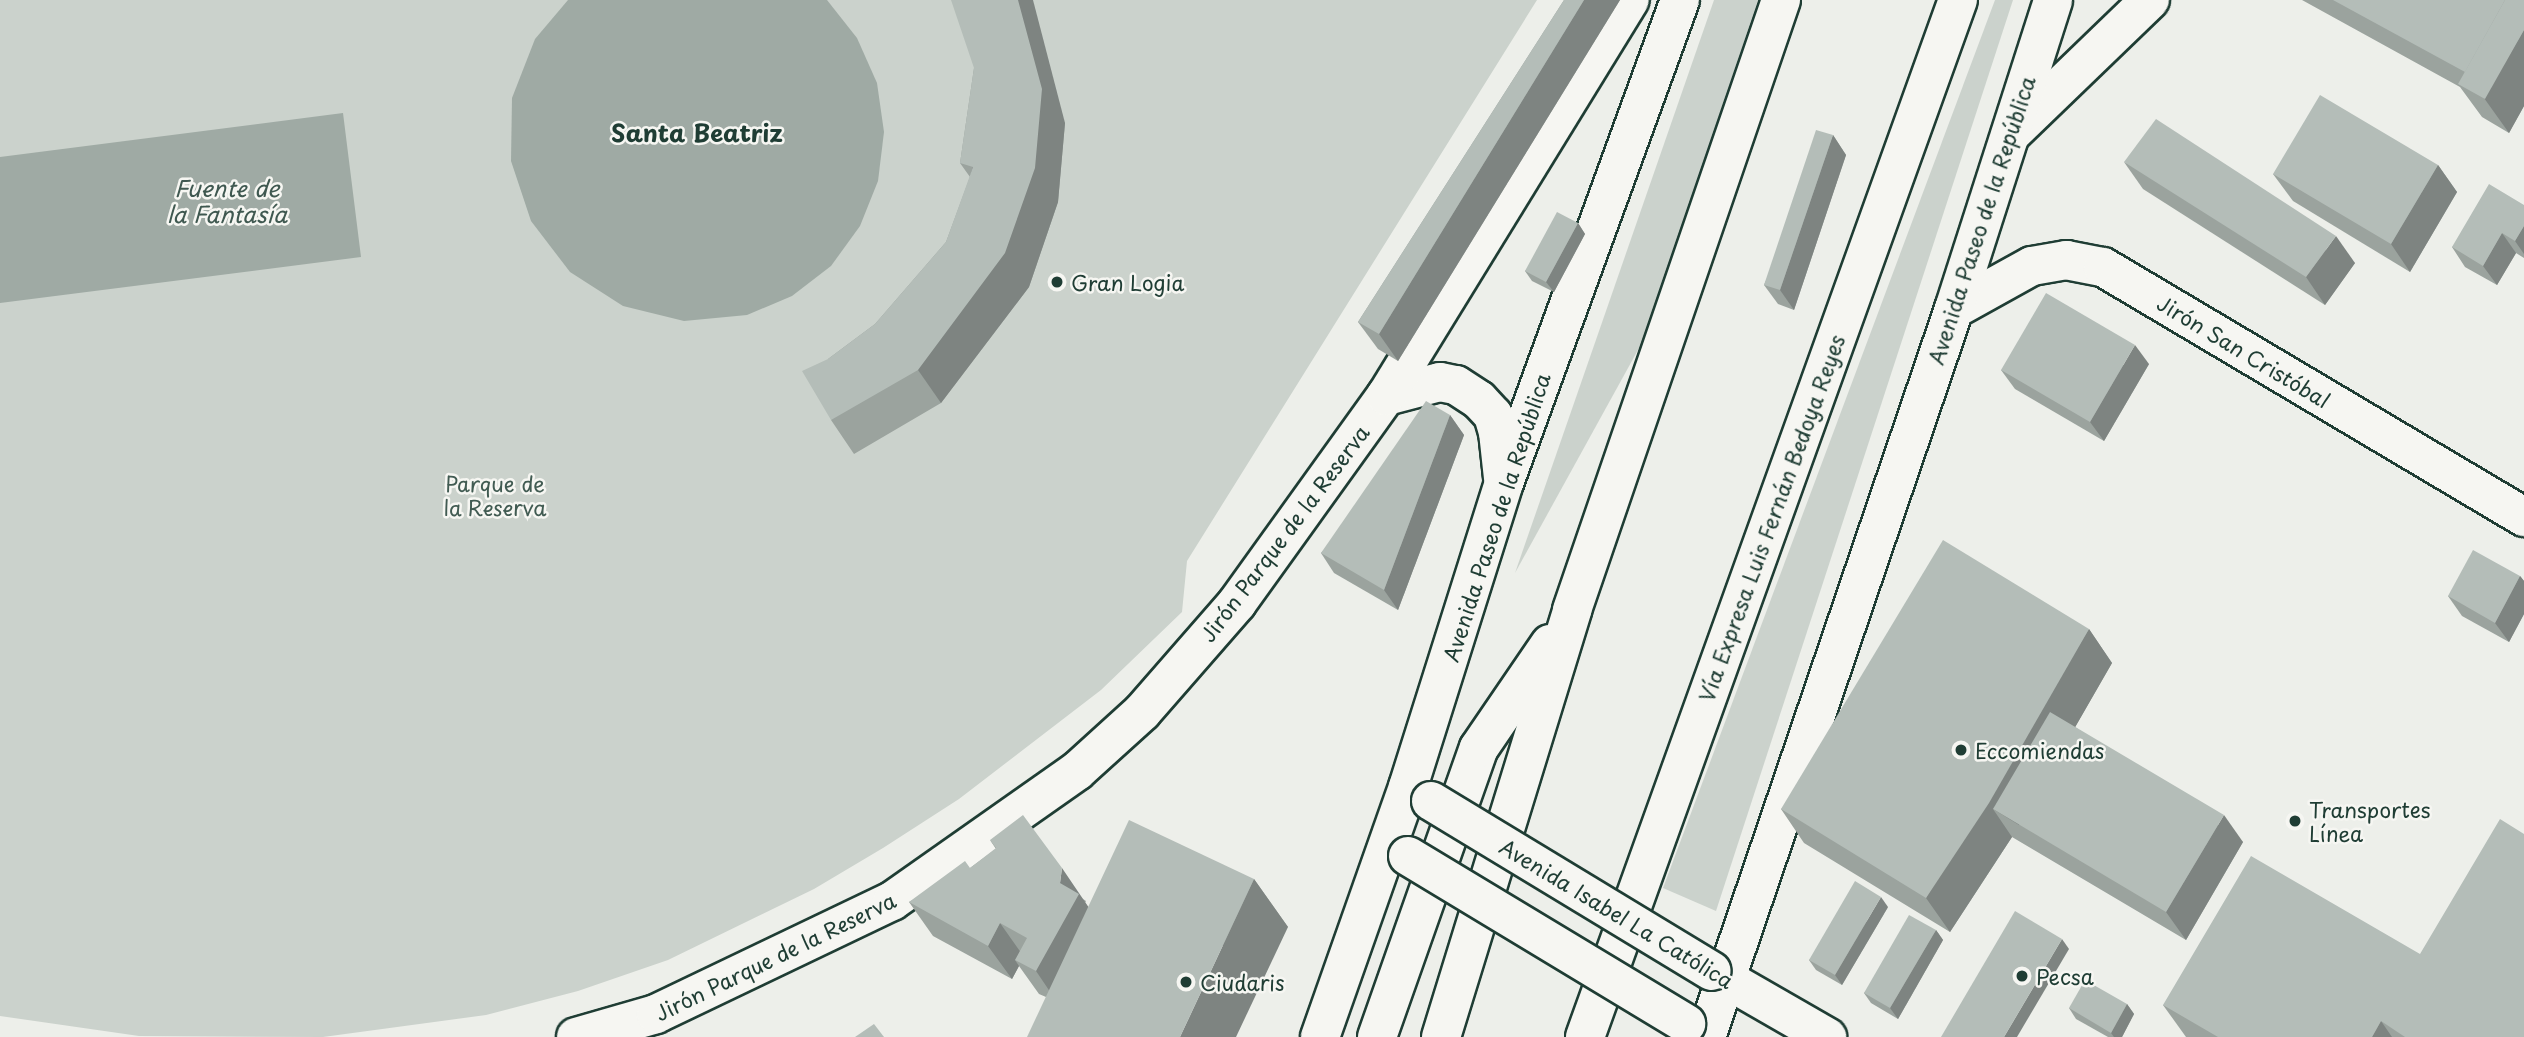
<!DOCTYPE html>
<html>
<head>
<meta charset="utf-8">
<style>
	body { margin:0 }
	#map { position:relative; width:2524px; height:1037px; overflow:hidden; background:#edefea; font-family:"Playpen Sans",sans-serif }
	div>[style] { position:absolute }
	.green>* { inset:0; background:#cbd2cc }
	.water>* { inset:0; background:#9faaa4 }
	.roads { filter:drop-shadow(2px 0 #1f3d34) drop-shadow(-2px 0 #1f3d34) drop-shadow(0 2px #1f3d34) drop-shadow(0 -2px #1f3d34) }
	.street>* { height:38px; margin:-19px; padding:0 19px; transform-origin:19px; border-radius:19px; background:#f6f6f2 }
	.secondary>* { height:38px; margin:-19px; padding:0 19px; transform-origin:19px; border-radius:19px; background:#f6f6f2 }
	.highway>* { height:38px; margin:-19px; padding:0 19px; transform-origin:19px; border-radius:19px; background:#f6f6f2 }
	.bridges { filter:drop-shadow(2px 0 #1f3d34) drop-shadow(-2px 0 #1f3d34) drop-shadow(0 2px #1f3d34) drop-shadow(0 -2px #1f3d34) }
	.secondary-bridge>* { height:38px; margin:-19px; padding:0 19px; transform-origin:19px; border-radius:19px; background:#f6f6f2 }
	.wall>* { inset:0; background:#9ba39e }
	.shaded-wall>* { inset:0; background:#7e8481 }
	.building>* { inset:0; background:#b4bdb8 }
	.dots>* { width:19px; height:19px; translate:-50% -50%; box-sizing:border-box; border:4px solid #f6f6f2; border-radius:50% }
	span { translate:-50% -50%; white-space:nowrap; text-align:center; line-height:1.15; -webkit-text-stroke:5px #f6f6f2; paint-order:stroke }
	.street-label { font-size:21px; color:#1f3d34 }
	.poi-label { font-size:21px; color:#1f3d34 }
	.left { translate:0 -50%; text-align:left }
	.park-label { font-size:21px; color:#415b52 }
	.water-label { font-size:23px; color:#3f5850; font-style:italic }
	.quarter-label { font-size:24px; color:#1f3d34; font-weight:700 }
</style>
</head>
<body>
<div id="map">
	<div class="green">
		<div style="clip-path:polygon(0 0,1537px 0,1187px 561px,1182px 612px,1101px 690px,959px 799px,883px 848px,814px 889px,668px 960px,578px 991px,486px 1015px,323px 1037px,139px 1036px,0 1016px)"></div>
		<div style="clip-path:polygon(1714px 0,1758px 0,1644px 339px,1515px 573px)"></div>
		<div style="clip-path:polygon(1995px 0,2013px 0,1716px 911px,1663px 888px)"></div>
	</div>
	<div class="water">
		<div style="clip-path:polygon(568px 0,827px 0,857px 38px,877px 83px,884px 132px,878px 181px,860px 226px,831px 266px,792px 296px,747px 315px,684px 321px,623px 306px,570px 272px,531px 221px,511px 161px,512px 98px,535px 39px)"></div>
		<div style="clip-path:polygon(343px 113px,361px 257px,0 303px,0 157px)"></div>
	</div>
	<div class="roads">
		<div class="street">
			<div style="left:1954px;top:309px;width:89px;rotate:-28.9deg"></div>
			<div style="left:2032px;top:266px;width:35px;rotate:-10deg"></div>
			<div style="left:2066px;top:260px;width:38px;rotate:11deg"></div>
			<div style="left:2103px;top:267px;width:490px;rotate:30.7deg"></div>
		</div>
		<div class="secondary">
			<div style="left:2011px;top:134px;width:193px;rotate:-44deg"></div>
			<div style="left:1386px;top:396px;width:56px;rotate:-14.5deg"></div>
			<div style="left:1440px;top:382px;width:16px;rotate:11deg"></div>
			<div style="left:1456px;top:385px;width:27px;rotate:33deg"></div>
			<div style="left:1479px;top:400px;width:21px;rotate:47deg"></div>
			<div style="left:1493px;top:415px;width:18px;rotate:74deg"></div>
			<div style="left:1498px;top:432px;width:46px;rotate:83.8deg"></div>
			<div style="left:1712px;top:971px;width:133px;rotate:29.9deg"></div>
			<div style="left:576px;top:1037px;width:83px;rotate:-16deg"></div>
			<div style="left:656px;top:1014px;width:262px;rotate:-25.6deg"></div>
			<div style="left:892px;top:901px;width:226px;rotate:-35.1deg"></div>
			<div style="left:1077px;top:771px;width:88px;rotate:-42.2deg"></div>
			<div style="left:1142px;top:712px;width:145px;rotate:-48.9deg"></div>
			<div style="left:1237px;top:603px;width:255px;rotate:-54.3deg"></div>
			<div style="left:1386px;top:396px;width:465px;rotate:-58.4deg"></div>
			<div style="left:1320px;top:1037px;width:265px;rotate:-70.6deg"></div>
			<div style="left:1408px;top:787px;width:319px;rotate:-72.5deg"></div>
			<div style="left:1504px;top:483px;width:514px;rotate:-69.98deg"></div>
			<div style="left:1706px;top:1037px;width:769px;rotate:-71.19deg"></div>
			<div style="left:1954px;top:309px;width:324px;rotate:-72.2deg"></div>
		</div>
		<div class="highway">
			<div style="left:1377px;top:1037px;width:306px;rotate:-70.6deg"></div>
			<div style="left:1479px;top:748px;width:126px;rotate:-55.7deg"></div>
			<div style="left:1441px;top:1037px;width:447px;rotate:-72.9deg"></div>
			<div style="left:1572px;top:610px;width:645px;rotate:-71.09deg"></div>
			<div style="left:1585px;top:1037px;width:1102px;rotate:-70.22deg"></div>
		</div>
	</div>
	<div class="bridges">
		<div class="secondary-bridge">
			<div style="left:1431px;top:801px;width:328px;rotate:31.2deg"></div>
			<div style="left:1408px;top:856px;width:325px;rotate:31.1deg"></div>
		</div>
	</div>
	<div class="wall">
		<div style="clip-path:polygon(1564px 0,1620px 0,1398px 361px,1378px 349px,1358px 322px)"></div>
		<div style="clip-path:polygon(2302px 0,2524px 0,2524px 106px,2509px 133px,2482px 117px,2460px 87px)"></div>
		<div style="clip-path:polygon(974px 68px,1065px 123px,1058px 202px,1029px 287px,941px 403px,854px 454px,831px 420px,828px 359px,875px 324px,946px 242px,970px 177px,960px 163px)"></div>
		<div style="clip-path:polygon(1833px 135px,1846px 155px,1794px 310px,1778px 304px,1764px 285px)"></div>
		<div style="clip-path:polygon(2124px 162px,2355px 263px,2325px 305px,2143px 189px)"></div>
		<div style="clip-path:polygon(2438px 165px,2457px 192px,2410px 272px,2293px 201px,2273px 174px)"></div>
		<div style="clip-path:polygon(2524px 205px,2524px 258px,2516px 253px,2497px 285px,2465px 267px,2452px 247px)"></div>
		<div style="clip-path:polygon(1578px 223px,1585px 234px,1554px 292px,1532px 281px,1525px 271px)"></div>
		<div style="clip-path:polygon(2149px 364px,2104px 441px,2015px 389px,2001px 370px)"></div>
		<div style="clip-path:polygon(1450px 415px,1464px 435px,1398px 610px,1334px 573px,1321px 553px)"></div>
		<div style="clip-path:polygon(2520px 576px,2524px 581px,2524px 614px,2509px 642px,2462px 616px,2448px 596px)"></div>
		<div style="clip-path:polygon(2089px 629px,2112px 663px,2075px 727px,2243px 842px,2186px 940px,2012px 837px,1950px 932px,1804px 843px,1781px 809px)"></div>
		<div style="clip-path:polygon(990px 840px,1086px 901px,1085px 903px,1088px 907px,1254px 879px,1288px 927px,1046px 997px,1039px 994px,1019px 966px,1012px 979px,933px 936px,909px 902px,970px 868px,996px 849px)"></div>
		<div style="clip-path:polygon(1888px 907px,1842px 985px,1816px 970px,1809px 960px)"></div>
		<div style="clip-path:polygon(1936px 930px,1943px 940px,1898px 1019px,1871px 1003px,1864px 993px)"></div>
		<div style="clip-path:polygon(2420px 954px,2524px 1037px,2186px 1037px,2163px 1005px)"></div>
		<div style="clip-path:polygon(2127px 1004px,2134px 1014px,2122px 1037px,2108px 1037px,2076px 1019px,2069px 1008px)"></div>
	</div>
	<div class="shaded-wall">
		<div style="clip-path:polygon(1018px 0,1033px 0,1065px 123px,1058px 202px,1029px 287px,941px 403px,918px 370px)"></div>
		<div style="clip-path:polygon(1584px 0,1620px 0,1398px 361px,1379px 334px)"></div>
		<div style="clip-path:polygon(2524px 30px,2524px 106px,2509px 133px,2484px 98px)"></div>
		<div style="clip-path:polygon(1833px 135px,1846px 155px,1794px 310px,1780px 290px)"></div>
		<div style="clip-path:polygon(2438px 165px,2457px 192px,2410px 272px,2391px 244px)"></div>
		<div style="clip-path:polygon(1578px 223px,1585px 234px,1554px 292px,1546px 282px)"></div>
		<div style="clip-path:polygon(2524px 226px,2524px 254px,2515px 241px)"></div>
		<div style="clip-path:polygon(2502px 233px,2516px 253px,2497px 285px,2483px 266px)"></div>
		<div style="clip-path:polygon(2336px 236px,2355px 263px,2325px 305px,2306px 277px)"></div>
		<div style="clip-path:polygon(2135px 345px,2149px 364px,2104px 441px,2090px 422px)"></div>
		<div style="clip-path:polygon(1450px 415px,1464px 435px,1398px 610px,1384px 590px)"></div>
		<div style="clip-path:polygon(2520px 576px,2524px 581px,2524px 614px,2509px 642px,2495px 623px)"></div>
		<div style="clip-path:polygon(2089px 629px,2112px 663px,2019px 825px,1993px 809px,2012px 837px,1950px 932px,1926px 898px)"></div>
		<div style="clip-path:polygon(2224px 815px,2243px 842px,2186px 940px,2166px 912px)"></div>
		<div style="clip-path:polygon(1062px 868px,1102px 927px,1059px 1005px,1036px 971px,1060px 883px)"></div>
		<div style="clip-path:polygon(1254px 879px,1288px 927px,1236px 1037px,1180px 1037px)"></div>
		<div style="clip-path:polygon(1881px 897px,1888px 907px,1842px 985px,1835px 975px)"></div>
		<div style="clip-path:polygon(1000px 923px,1024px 957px,1015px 960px,1019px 966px,1012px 979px,988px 946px)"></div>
		<div style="clip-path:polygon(1936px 930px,1943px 940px,1898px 1019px,1890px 1008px)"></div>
		<div style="clip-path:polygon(2062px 939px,2069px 949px,2017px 1037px,2004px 1037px)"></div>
		<div style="clip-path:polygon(2127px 1004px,2134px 1014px,2122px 1037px,2114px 1037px,2111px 1033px)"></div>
		<div style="clip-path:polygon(2381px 1021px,2392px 1037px,2372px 1037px)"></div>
	</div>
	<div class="building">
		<div style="clip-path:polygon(951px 0,1018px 0,1042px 89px,1035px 168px,1005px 253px,918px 370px,831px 420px,802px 371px,828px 359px,875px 324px,946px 242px,973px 167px,960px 163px,974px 68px)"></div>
		<div style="clip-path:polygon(1564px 0,1584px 0,1379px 334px,1358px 322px)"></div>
		<div style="clip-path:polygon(2333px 0,2505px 0,2465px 72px)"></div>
		<div style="clip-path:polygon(2505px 0,2524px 0,2524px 30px,2485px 99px,2458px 84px)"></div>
		<div style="clip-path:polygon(2320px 95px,2438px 165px,2391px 244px,2273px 174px)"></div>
		<div style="clip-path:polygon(2156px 119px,2336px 236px,2306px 277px,2124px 162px)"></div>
		<div style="clip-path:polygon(1816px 130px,1833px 135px,1780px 290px,1764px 285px)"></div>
		<div style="clip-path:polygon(2489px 184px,2524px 205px,2524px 226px,2515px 241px,2502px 233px,2483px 266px,2452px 247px)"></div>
		<div style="clip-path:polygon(1557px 212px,1578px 223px,1546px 282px,1525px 271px)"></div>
		<div style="clip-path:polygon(2046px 293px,2135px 345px,2090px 422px,2001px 370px)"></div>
		<div style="clip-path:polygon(1426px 401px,1450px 415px,1384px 590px,1321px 553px)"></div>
		<div style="clip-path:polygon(1943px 540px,2089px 629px,1989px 803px,1926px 898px,1781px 809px)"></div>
		<div style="clip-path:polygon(2473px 550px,2520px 576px,2495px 623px,2448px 596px)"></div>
		<div style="clip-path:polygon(2050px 712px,2224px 815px,2166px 912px,1993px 809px)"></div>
		<div style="clip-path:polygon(1023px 815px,1062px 868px,1060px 883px,1079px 894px,1036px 971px,1015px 960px,1027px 938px,1000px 923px,988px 946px,909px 902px,965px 861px,970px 868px,996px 848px,990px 840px)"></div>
		<div style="clip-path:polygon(2500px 819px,2524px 834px,2524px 1037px,2405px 1037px,2381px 1021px,2372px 1037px,2218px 1037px,2163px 1005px,2251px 856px,2420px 954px)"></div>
		<div style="clip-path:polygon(1129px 820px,1254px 879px,1180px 1037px,1027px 1037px)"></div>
		<div style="clip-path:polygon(1855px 881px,1881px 897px,1835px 975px,1809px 960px)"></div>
		<div style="clip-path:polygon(2015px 911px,2062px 939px,2004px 1037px,1941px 1037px)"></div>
		<div style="clip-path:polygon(1909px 915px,1936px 930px,1890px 1008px,1864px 993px)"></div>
		<div style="clip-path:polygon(2085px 980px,2127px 1004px,2111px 1033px,2069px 1008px)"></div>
		<div style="clip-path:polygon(874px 1024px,884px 1037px,855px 1037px)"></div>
	</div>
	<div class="dots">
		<div style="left:1057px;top:282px;background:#1f3d34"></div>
		<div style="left:1961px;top:750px;background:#1f3d34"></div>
		<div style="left:2295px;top:821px;background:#1f3d34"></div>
		<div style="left:2022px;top:976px;background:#1f3d34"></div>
		<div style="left:1186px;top:982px;background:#1f3d34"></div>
	</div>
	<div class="street-label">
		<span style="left:1981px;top:220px;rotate:-72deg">Avenida Paseo de la República</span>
		<span style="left:2244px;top:351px;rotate:31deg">Jirón San Cristóbal</span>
		<span style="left:1496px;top:517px;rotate:-72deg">Avenida Paseo de la República</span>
		<span style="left:1771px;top:518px;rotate:-70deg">Vía Expresa Luis Fernán Bedoya Reyes</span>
		<span style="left:1284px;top:533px;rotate:-53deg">Jirón Parque de la Reserva</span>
		<span style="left:1617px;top:913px;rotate:31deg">Avenida Isabel La Católica</span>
		<span style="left:775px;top:956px;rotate:-26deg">Jirón Parque de la Reserva</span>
	</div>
	<div class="poi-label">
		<span class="left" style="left:1071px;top:282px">Gran Logia</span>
		<span class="left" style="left:1975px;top:750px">Eccomiendas</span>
		<span class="left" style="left:2309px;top:821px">Transportes<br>Línea</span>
		<span class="left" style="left:2036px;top:976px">Pecsa</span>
		<span class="left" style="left:1200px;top:982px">Ciudaris</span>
	</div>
	<div class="park-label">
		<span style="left:495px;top:495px">Parque de<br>la Reserva</span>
	</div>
	<div class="water-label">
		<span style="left:227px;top:201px">Fuente de<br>la Fantasía</span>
	</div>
	<div class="quarter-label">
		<span style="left:697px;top:133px">Santa Beatriz</span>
	</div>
</div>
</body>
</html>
